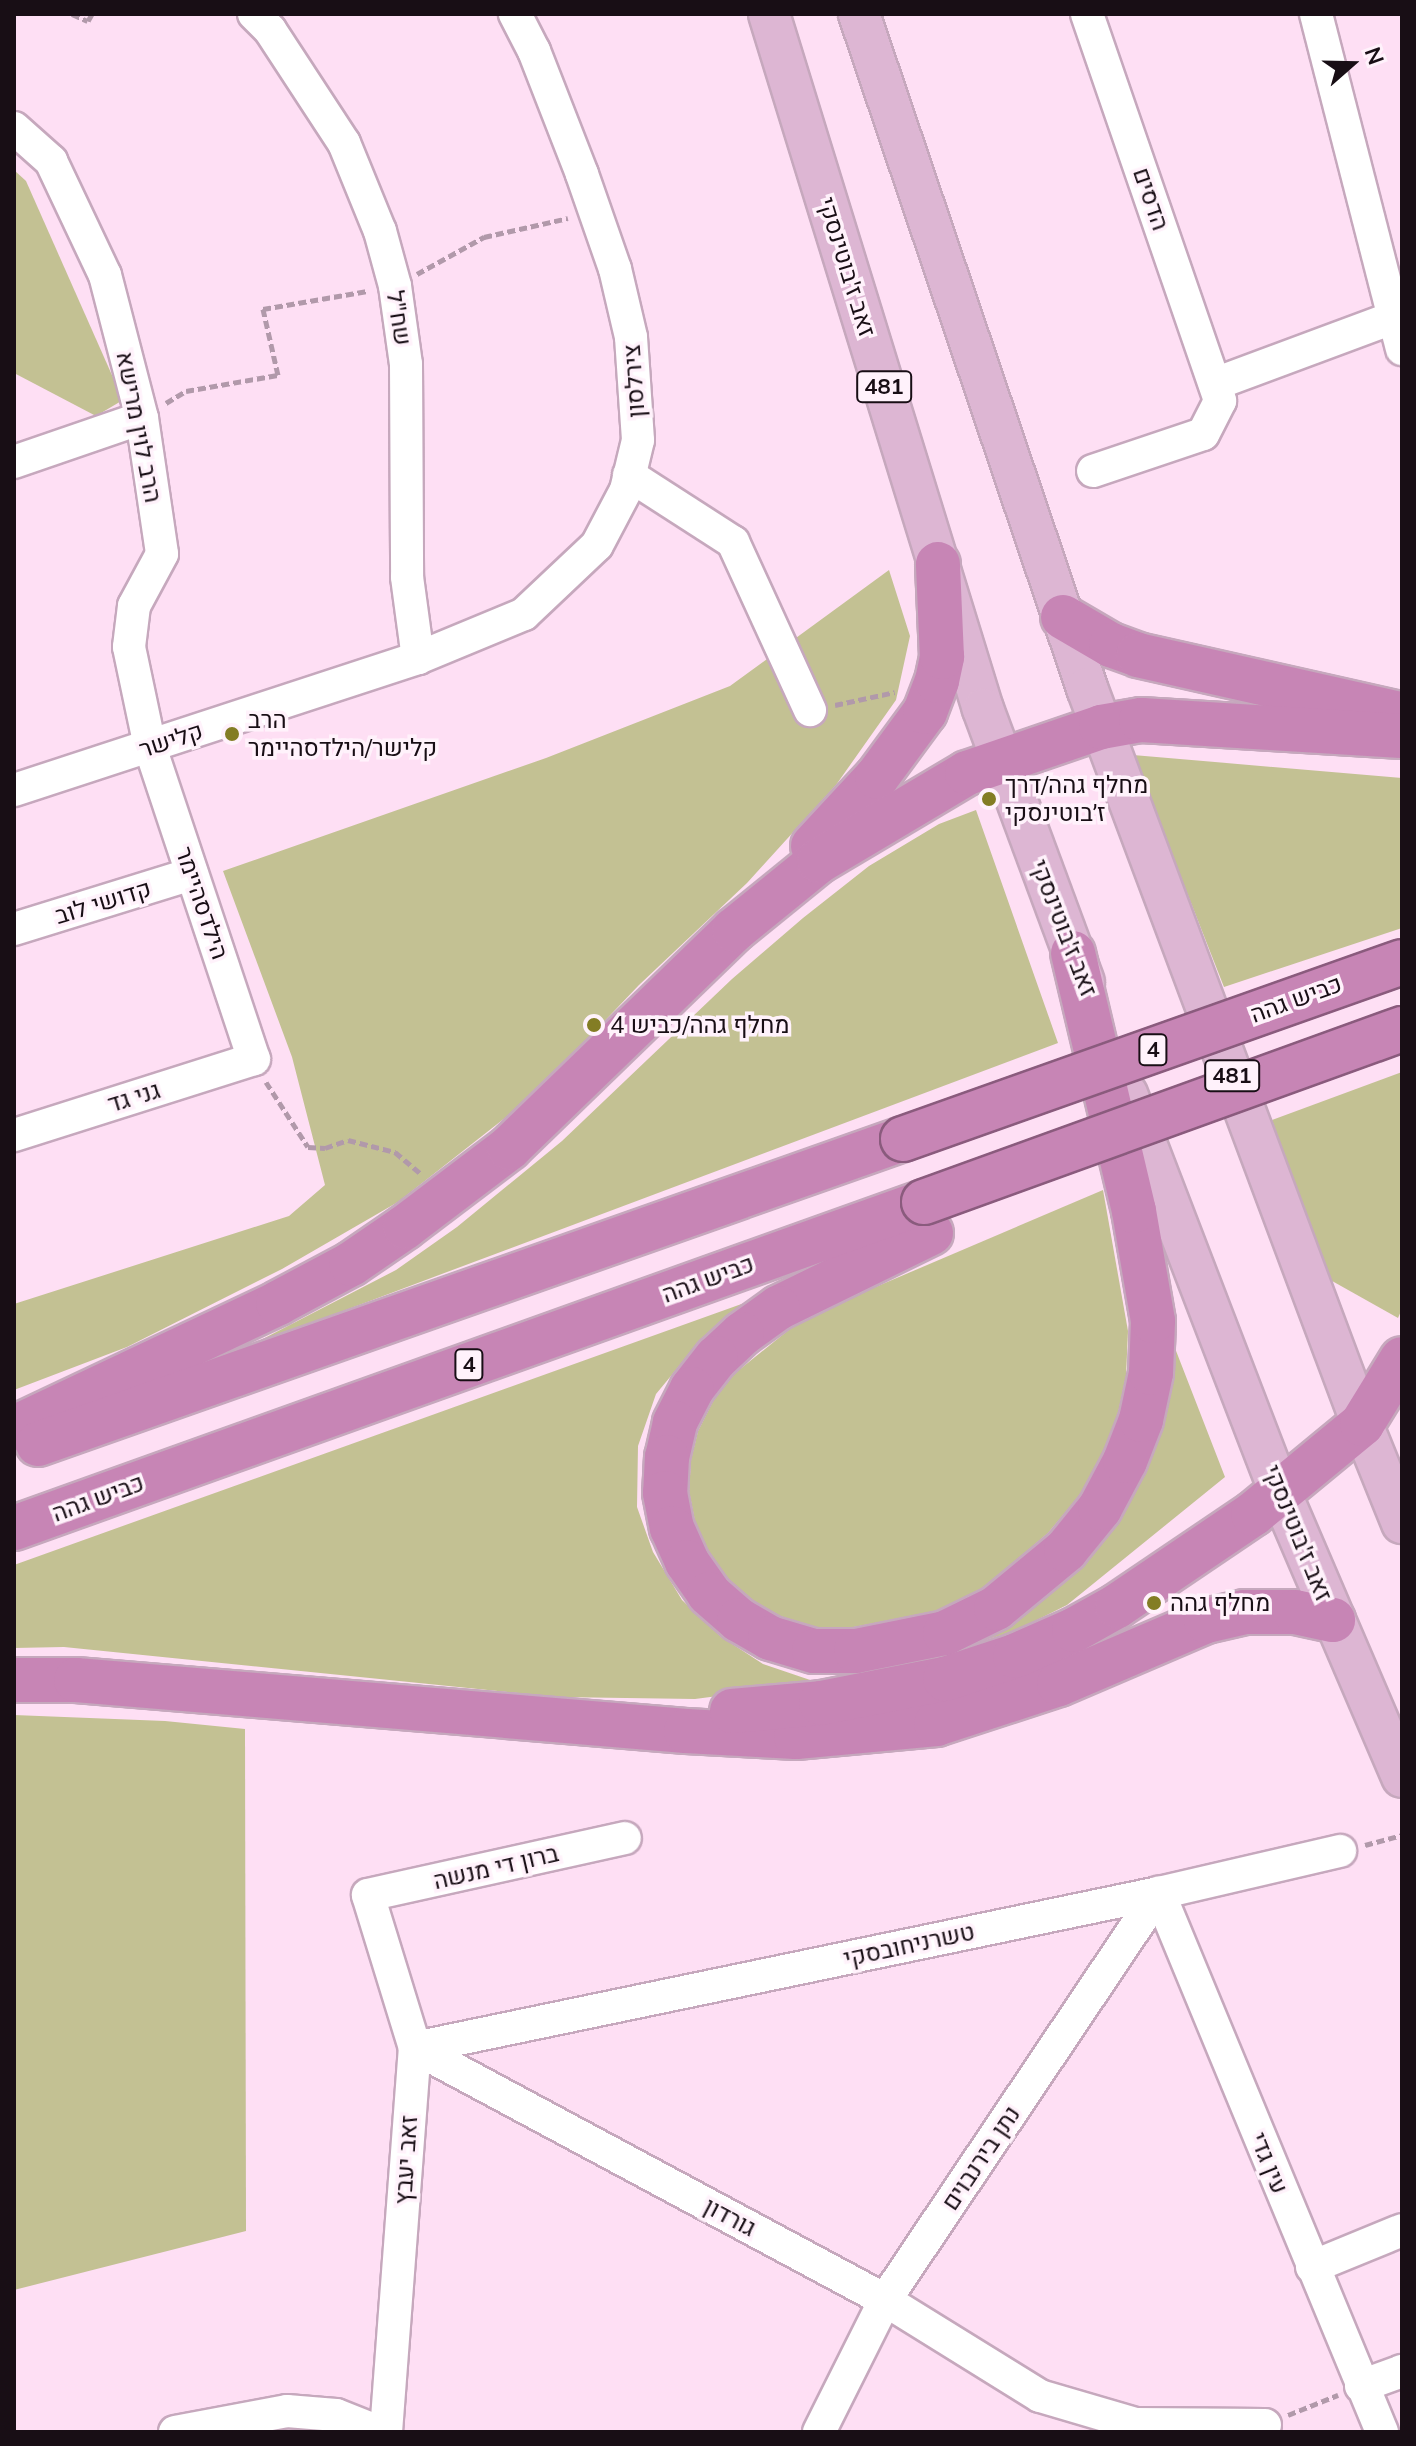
<!DOCTYPE html>
<html>
<head>
<meta charset="utf-8">
<style>
	body { margin:0 }
	#map { position:relative; width:1416px; height:2446px; overflow:hidden; background:#fedff4; font-family:Mulish,Heebo,sans-serif }
	div>[style] { position:absolute }
	.green>* { inset:0; background:#c3c193 }
	.path>* { height:5px; margin-top:-2.5px; transform-origin:0; background:repeating-linear-gradient(90deg,#b199aa 0 8px,transparent 0 12px) }
	.roads { filter:drop-shadow(2px 0 #c6a8bd) drop-shadow(-2px 0 #c6a8bd) drop-shadow(0 2px #c6a8bd) drop-shadow(0 -2px #c6a8bd) }
	.minor>* { height:32px; margin:-16px; padding:0 16px; transform-origin:16px; border-radius:16px; background:#fff }
	.major>* { height:40px; margin:-20px; padding:0 20px; transform-origin:20px; border-radius:20px; background:#ddb6d3 }
	.highway>* { height:44px; margin:-22px; padding:0 22px; transform-origin:22px; border-radius:22px; background:#c785b5 }
	.bridges { filter:drop-shadow(2px 0 #8a5b7d) drop-shadow(-2px 0 #8a5b7d) drop-shadow(0 2px #8a5b7d) drop-shadow(0 -2px #8a5b7d) }
	.highway-bridge>* { height:44px; margin:-22px; padding:0 22px; transform-origin:22px; border-radius:22px; background:#c785b5 }
	.dots>* { width:22px; height:22px; translate:-50% -50%; box-sizing:border-box; border:4px solid #fff2fb; border-radius:50% }
	span { translate:-50% -50%; white-space:nowrap; text-align:center; line-height:1.15; -webkit-text-stroke:7px #fff2fb; paint-order:stroke }
	.shield-label span { padding:2px 6px; background:#fff2fb; border:2px solid; border-radius:6px; -webkit-text-stroke-width:0 }
	.shield-label { font-size:22px; color:#180e15; font-weight:700 }
	.street-label { font-size:24px; color:#180e15 }
	.poi-label { font-size:24px; color:#180e15 }
	.left { translate:0 -50%; text-align:left }
	.frame { position:absolute; inset:0; border:16px solid #180e15; pointer-events:none }
	.north { position:absolute; left:1312px; top:24px; width:80px; height:80px; -webkit-text-stroke:6px #fff2fb; paint-order:stroke; rotate:70deg; font-size:22px; font-weight:700; line-height:32px; text-align:center; color:#180e15 }
	.north::after { content:''; display:block; margin:auto; width:28px; height:36px; background:#180e15; clip-path:polygon(50% 0,100% 100%,50% 72%,0 100%) }
</style>
</head>
<body>
<div id="map">
	<div class="green">
		<div style="clip-path:polygon(14px 170px,26px 181px,123px 400px,96px 416px,14px 373px)"></div>
		<div style="clip-path:polygon(889px 570px,910px 636px,896px 700px,836px 785px,747px 883px,639px 985px,534px 1095px,398px 1202px,282px 1269px,127px 1347px,14px 1390px,14px 1304px,289px 1216px,325px 1185px,292px 1057px,223px 871px,546px 758px,730px 686px)"></div>
		<div style="clip-path:polygon(1133px 755px,1402px 778px,1402px 928px,1224px 987px)"></div>
		<div style="clip-path:polygon(976px 810px,1058px 1043px,247px 1347px,396px 1270px,457px 1227px,562px 1141px,732px 979px,803px 918px,869px 866px,939px 824px)"></div>
		<div style="clip-path:polygon(1402px 1072px,1402px 1309px,1398px 1318px,1325px 1277px,1272px 1120px)"></div>
		<div style="clip-path:polygon(1103px 1190px,1128px 1331px,1126px 1376px,1118px 1413px,1104px 1451px,1081px 1494px,1048px 1533px,984px 1588px,937px 1611px,854px 1627px,818px 1628px,780px 1616px,753px 1601px,726px 1578px,708px 1551px,695px 1521px,689px 1491px,691px 1460px,698px 1431px,713px 1401px,734px 1374px,791px 1328px,838px 1303px)"></div>
		<div style="clip-path:polygon(761px 1297px,685px 1359px,656px 1394px,638px 1446px,637px 1507px,653px 1552px,682px 1600px,720px 1636px,763px 1664px,819px 1683px,695px 1699px,557px 1697px,64px 1647px,14px 1648px,14px 1565px)"></div>
		<div style="clip-path:polygon(1166px 1325px,1225px 1477px,1067px 1605px,1013px 1632px,947px 1651px,1121px 1513px,1152px 1451px,1168px 1391px)"></div>
		<div style="clip-path:polygon(14px 1715px,165px 1721px,245px 1729px,246px 2231px,14px 2290px)"></div>
	</div>
	<div class="path">
		<div style="left:72px;top:14px;width:17px;rotate:24deg"></div>
		<div style="left:88px;top:21px;width:8px;rotate:-60deg"></div>
		<div style="left:417px;top:274px;width:77px;rotate:-28.9deg"></div>
		<div style="left:484px;top:237px;width:86px;rotate:-12.7deg"></div>
		<div style="left:166px;top:403px;width:23px;rotate:-31deg"></div>
		<div style="left:186px;top:391px;width:93px;rotate:-9.9deg"></div>
		<div style="left:278px;top:375px;width:68px;rotate:-102.8deg"></div>
		<div style="left:263px;top:309px;width:106px;rotate:-9.8deg"></div>
		<div style="left:835px;top:705px;width:61px;rotate:-12.2deg"></div>
		<div style="left:266px;top:1082px;width:77px;rotate:57.1deg"></div>
		<div style="left:308px;top:1147px;width:17px;rotate:3deg"></div>
		<div style="left:325px;top:1148px;width:24px;rotate:-19deg"></div>
		<div style="left:348px;top:1140px;width:49px;rotate:14.3deg"></div>
		<div style="left:395px;top:1152px;width:34px;rotate:40deg"></div>
		<div style="left:1365px;top:1845px;width:38px;rotate:-15deg"></div>
		<div style="left:1288px;top:2415px;width:54px;rotate:-21.8deg"></div>
	</div>
	<div class="roads">
		<div class="minor">
			<div style="left:254px;top:14px;width:23px;rotate:45deg"></div>
			<div style="left:270px;top:30px;width:135px;rotate:56.8deg"></div>
			<div style="left:344px;top:143px;width:95px;rotate:67.8deg"></div>
			<div style="left:380px;top:231px;width:57px;rotate:74.7deg"></div>
			<div style="left:395px;top:286px;width:79px;rotate:82deg"></div>
			<div style="left:406px;top:364px;width:213px;rotate:89.7deg"></div>
			<div style="left:407px;top:577px;width:82px;rotate:82.3deg"></div>
			<div style="left:1087px;top:14px;width:409px;rotate:71deg"></div>
			<div style="left:1220px;top:401px;width:37px;rotate:117deg"></div>
			<div style="left:1203px;top:434px;width:116px;rotate:161.4deg"></div>
			<div style="left:1316px;top:14px;width:346px;rotate:75.6deg"></div>
			<div style="left:14px;top:128px;width:50px;rotate:41.7deg"></div>
			<div style="left:51px;top:161px;width:126px;rotate:64.7deg"></div>
			<div style="left:105px;top:275px;width:148px;rotate:75.5deg"></div>
			<div style="left:142px;top:418px;width:137px;rotate:81.6deg"></div>
			<div style="left:162px;top:554px;width:59px;rotate:118.3deg"></div>
			<div style="left:134px;top:606px;width:41px;rotate:97deg"></div>
			<div style="left:129px;top:647px;width:102px;rotate:78.1deg"></div>
			<div style="left:150px;top:747px;width:329px;rotate:71.6deg"></div>
			<div style="left:254px;top:1059px;width:252px;rotate:162.4deg"></div>
			<div style="left:1215px;top:384px;width:189px;rotate:-20.4deg"></div>
			<div style="left:14px;top:462px;width:135px;rotate:-19deg"></div>
			<div style="left:629px;top:475px;width:124px;rotate:32.8deg"></div>
			<div style="left:733px;top:542px;width:185px;rotate:65.4deg"></div>
			<div style="left:14px;top:790px;width:425px;rotate:-18.1deg"></div>
			<div style="left:418px;top:658px;width:115px;rotate:-22.5deg"></div>
			<div style="left:524px;top:614px;width:100px;rotate:-43.4deg"></div>
			<div style="left:597px;top:545px;width:62px;rotate:-62.2deg"></div>
			<div style="left:626px;top:490px;width:51px;rotate:-76.5deg"></div>
			<div style="left:638px;top:440px;width:103px;rotate:-93.9deg"></div>
			<div style="left:631px;top:337px;width:70px;rotate:-103.2deg"></div>
			<div style="left:615px;top:269px;width:101px;rotate:-109.2deg"></div>
			<div style="left:582px;top:174px;width:132px;rotate:-111.3deg"></div>
			<div style="left:534px;top:51px;width:42px;rotate:-117.2deg"></div>
			<div style="left:14px;top:929px;width:186px;rotate:-17.2deg"></div>
			<div style="left:1159px;top:1893px;width:583px;rotate:67.52deg"></div>
			<div style="left:415px;top:2048px;width:760px;rotate:-11.77deg"></div>
			<div style="left:1159px;top:1893px;width:186px;rotate:-13.1deg"></div>
			<div style="left:415px;top:2048px;width:533px;rotate:28.2deg"></div>
			<div style="left:885px;top:2300px;width:182px;rotate:31.8deg"></div>
			<div style="left:1040px;top:2396px;width:99px;rotate:16.4deg"></div>
			<div style="left:1135px;top:2424px;width:8px;rotate:83deg"></div>
			<div style="left:1312px;top:2267px;width:97px;rotate:-22.3deg"></div>
			<div style="left:1361px;top:2386px;width:44px;rotate:-20.1deg"></div>
			<div style="left:1135px;top:2424px;width:130px;rotate:0.4deg"></div>
			<div style="left:175px;top:2432px;width:114px;rotate:-10.6deg"></div>
			<div style="left:287px;top:2411px;width:49px;rotate:4.7deg"></div>
			<div style="left:336px;top:2415px;width:46px;rotate:21.6deg"></div>
			<div style="left:386px;top:2432px;width:385px;rotate:-85.7deg"></div>
			<div style="left:415px;top:2048px;width:160px;rotate:-107.1deg"></div>
			<div style="left:368px;top:1895px;width:263px;rotate:-12.5deg"></div>
			<div style="left:819px;top:2432px;width:148px;rotate:-63.4deg"></div>
			<div style="left:885px;top:2300px;width:491px;rotate:-56.1deg"></div>
		</div>
		<div class="major">
			<div style="left:769px;top:14px;width:727px;rotate:72.89deg"></div>
			<div style="left:983px;top:709px;width:291px;rotate:69.7deg"></div>
			<div style="left:859px;top:14px;width:712px;rotate:71.31deg"></div>
			<div style="left:1087px;top:688px;width:786px;rotate:69.51deg"></div>
			<div style="left:1362px;top:1424px;width:107px;rotate:68deg"></div>
			<div style="left:1127px;top:1094px;width:426px;rotate:69deg"></div>
			<div style="left:1280px;top:1492px;width:310px;rotate:66.8deg"></div>
		</div>
		<div class="highway">
			<div style="left:1063px;top:617px;width:56px;rotate:30.3deg"></div>
			<div style="left:1111px;top:645px;width:29px;rotate:20deg"></div>
			<div style="left:1138px;top:655px;width:269px;rotate:12.7deg"></div>
			<div style="left:813px;top:846px;width:94px;rotate:-47.2deg"></div>
			<div style="left:877px;top:777px;width:81px;rotate:-53.6deg"></div>
			<div style="left:925px;top:712px;width:33px;rotate:-69deg"></div>
			<div style="left:937px;top:681px;width:25px;rotate:-78deg"></div>
			<div style="left:942px;top:657px;width:93px;rotate:-92.5deg"></div>
			<div style="left:931px;top:1233px;width:170px;rotate:153.9deg"></div>
			<div style="left:778px;top:1308px;width:44px;rotate:144.2deg"></div>
			<div style="left:742px;top:1334px;width:35px;rotate:137deg"></div>
			<div style="left:716px;top:1358px;width:39px;rotate:128deg"></div>
			<div style="left:692px;top:1389px;width:38px;rotate:117deg"></div>
			<div style="left:675px;top:1423px;width:35px;rotate:103deg"></div>
			<div style="left:667px;top:1457px;width:36px;rotate:93deg"></div>
			<div style="left:665px;top:1493px;width:36px;rotate:79deg"></div>
			<div style="left:672px;top:1528px;width:37px;rotate:66deg"></div>
			<div style="left:687px;top:1562px;width:39px;rotate:55deg"></div>
			<div style="left:709px;top:1594px;width:40px;rotate:41deg"></div>
			<div style="left:739px;top:1620px;width:36px;rotate:30deg"></div>
			<div style="left:770px;top:1638px;width:46px;rotate:16.5deg"></div>
			<div style="left:814px;top:1651px;width:42px"></div>
			<div style="left:856px;top:1651px;width:91px;rotate:-11.4deg"></div>
			<div style="left:945px;top:1633px;width:57px;rotate:-26.1deg"></div>
			<div style="left:996px;top:1608px;width:91px;rotate:-39.6deg"></div>
			<div style="left:1066px;top:1550px;width:54px;rotate:-51deg"></div>
			<div style="left:1100px;top:1508px;width:53px;rotate:-62deg"></div>
			<div style="left:1125px;top:1461px;width:44px;rotate:-68.7deg"></div>
			<div style="left:1141px;top:1420px;width:48px;rotate:-78deg"></div>
			<div style="left:1151px;top:1373px;width:52px;rotate:-87.8deg"></div>
			<div style="left:1153px;top:1321px;width:112px;rotate:-99.8deg"></div>
			<div style="left:1134px;top:1211px;width:265px;rotate:-103.3deg"></div>
			<div style="left:14px;top:1428px;width:292px;rotate:-25.3deg"></div>
			<div style="left:278px;top:1303px;width:83px;rotate:-28.1deg"></div>
			<div style="left:351px;top:1264px;width:65px;rotate:-34.4deg"></div>
			<div style="left:405px;top:1227px;width:131px;rotate:-37.2deg"></div>
			<div style="left:509px;top:1148px;width:313px;rotate:-44.1deg"></div>
			<div style="left:734px;top:930px;width:109px;rotate:-39.1deg"></div>
			<div style="left:819px;top:861px;width:172px;rotate:-30.7deg"></div>
			<div style="left:967px;top:773px;width:142px;rotate:-18.9deg"></div>
			<div style="left:1101px;top:727px;width:41px;rotate:-9.9deg"></div>
			<div style="left:1141px;top:720px;width:261px;rotate:3.5deg"></div>
			<div style="left:38px;top:1444px;width:917px;rotate:-19.42deg"></div>
			<div style="left:14px;top:1528px;width:967px;rotate:-19.71deg"></div>
			<div style="left:14px;top:1680px;width:62px"></div>
			<div style="left:76px;top:1680px;width:612px;rotate:4.78deg"></div>
			<div style="left:686px;top:1731px;width:110px;rotate:3.1deg"></div>
			<div style="left:796px;top:1737px;width:141px;rotate:-5.3deg"></div>
			<div style="left:936px;top:1724px;width:129px;rotate:-18deg"></div>
			<div style="left:1059px;top:1684px;width:160px;rotate:-23.2deg"></div>
			<div style="left:1206px;top:1621px;width:39px;rotate:-13deg"></div>
			<div style="left:1244px;top:1612px;width:51px"></div>
			<div style="left:1295px;top:1612px;width:39px;rotate:12deg"></div>
			<div style="left:732px;top:1711px;width:89px;rotate:-5.1deg"></div>
			<div style="left:821px;top:1703px;width:126px;rotate:-11deg"></div>
			<div style="left:945px;top:1679px;width:74px;rotate:-18.2deg"></div>
			<div style="left:1015px;top:1656px;width:64px;rotate:-23.8deg"></div>
			<div style="left:1074px;top:1630px;width:49px;rotate:-29.2deg"></div>
			<div style="left:1117px;top:1606px;width:164px;rotate:-34.1deg"></div>
			<div style="left:1253px;top:1514px;width:141px;rotate:-39.5deg"></div>
			<div style="left:1362px;top:1424px;width:76px;rotate:-58.4deg"></div>
		</div>
	</div>
	<div class="bridges">
		<div class="highway-bridge">
			<div style="left:903px;top:1139px;width:529px;rotate:-19.53deg"></div>
			<div style="left:924px;top:1202px;width:508px;rotate:-19.9deg"></div>
		</div>
	</div>
	<div class="dots">
		<div style="left:232px;top:734px;background:#837d24"></div>
		<div style="left:989px;top:799px;background:#837d24"></div>
		<div style="left:594px;top:1025px;background:#837d24"></div>
		<div style="left:1154px;top:1603px;background:#837d24"></div>
	</div>
	<div class="shield-label">
		<span style="left:884px;top:387px">481</span>
		<span style="left:1153px;top:1050px">4</span>
		<span style="left:1232px;top:1076px">481</span>
		<span style="left:469px;top:1365px">4</span>
	</div>
	<div class="street-label">
		<span style="left:1151px;top:199px;rotate:71deg">הדסים</span>
		<span style="left:847px;top:267px;rotate:73deg">זאב ז'בוטינסקי</span>
		<span style="left:399px;top:318px;rotate:81deg">שח"ל</span>
		<span style="left:634px;top:381px;rotate:-94deg">צירלסון</span>
		<span style="left:139px;top:427px;rotate:79deg">הרב לוין מרישא</span>
		<span style="left:171px;top:740px;rotate:-18deg">קלישר</span>
		<span style="left:103px;top:902px;rotate:-17deg">קדושי לוב</span>
		<span style="left:202px;top:903px;rotate:71deg">הילדסהיימר</span>
		<span style="left:1064px;top:928px;rotate:69deg">זאב ז'בוטינסקי</span>
		<span style="left:1296px;top:999px;rotate:-20deg">כביש גהה</span>
		<span style="left:134px;top:1097px;rotate:-17deg">גני גד</span>
		<span style="left:708px;top:1279px;rotate:-20deg">כביש גהה</span>
		<span style="left:98px;top:1498px;rotate:-20deg">כביש גהה</span>
		<span style="left:1298px;top:1533px;rotate:68deg">זאב ז'בוטינסקי</span>
		<span style="left:496px;top:1867px;rotate:-13deg">ברון די מנשה</span>
		<span style="left:909px;top:1945px;rotate:-12deg">טשרניחובסקי</span>
		<span style="left:981px;top:2158px;rotate:-56deg">נתן בירנבוים</span>
		<span style="left:406px;top:2160px;rotate:-86deg">זאב יעבץ</span>
		<span style="left:1269px;top:2163px;rotate:68deg">עין גדי</span>
		<span style="left:730px;top:2217px;rotate:28deg">גורדון</span>
	</div>
	<div class="poi-label">
		<span class="left" style="left:248px;top:734px">הרב<br>קלישר/הילדסהיימר</span>
		<span class="left" style="left:1005px;top:799px">מחלף גהה/דרך<br>ז׳בוטינסקי</span>
		<span class="left" style="left:610px;top:1025px">מחלף גהה/כביש 4</span>
		<span class="left" style="left:1170px;top:1603px">מחלף גהה</span>
	</div>
	<div class="frame"></div>
	<div class="north">N</div>
</div>
</body>
</html>
